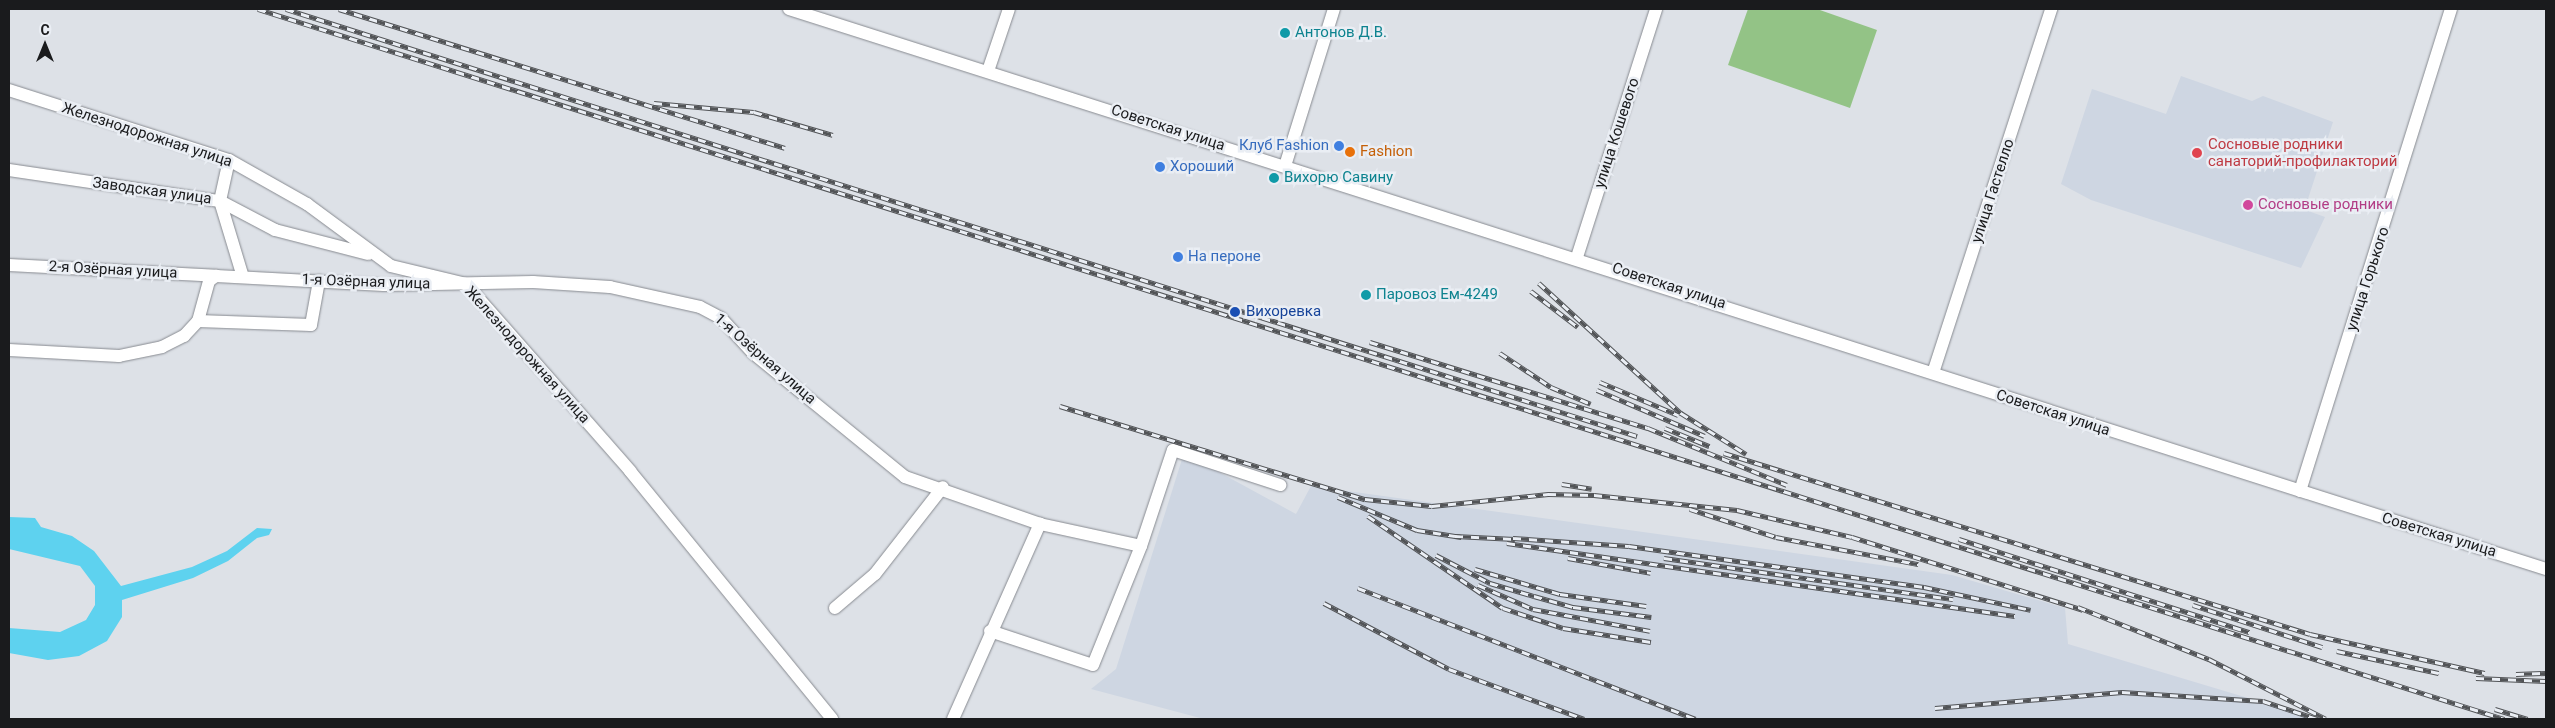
<!DOCTYPE html>
<meta charset="utf-8">
<style>
body{margin:0}
#map{position:relative;width:2555px;height:728px;overflow:hidden;background:#dde1e7;font-family:Roboto,sans-serif}
div>[style]{position:absolute}
.built>*{inset:0;background:#ced6e2}
.green>*{inset:0;background:#93c386}
.water>*{inset:0;background:#5ed2ef}
.roads{filter:drop-shadow(0 0 1px #878a90) drop-shadow(0 0 1px #878a90)}
.minor>*{height:12px;margin:-6px;padding:0 6px;transform-origin:6px;border-radius:6px;background:#fff}
.rail>*{height:4.5px;margin-top:-2.25px;transform-origin:0;background:repeating-linear-gradient(90deg,#eaeef4 0 8px,#525457 0 16px);box-sizing:border-box;border-block:1px solid #525457}
.dots>*{width:14px;height:14px;translate:-50% -50%;box-sizing:border-box;border:2px solid #eaeef4;border-radius:50%}
span{translate:-50% -50%;white-space:nowrap;text-align:center;line-height:1.15;-webkit-text-stroke:5px #eaeef4;paint-order:stroke}
.culture-label{font-size:15px;color:#0d838f}
.left{translate:0 -50%;text-align:left}
.street-label{font-size:15px;color:#1a1b1d}
.health-label{font-size:15px;color:#be3a42}
.shop-label{font-size:15px;color:#366cbe}
.right{translate:-100% -50%;text-align:right}
.food-label{font-size:15px;color:#c56008}
.hotel-label{font-size:15px;color:#b23c85}
.transit-label{font-size:15px;color:#164399}
.frame{position:absolute;inset:0;border:10px solid #1a1b1d;pointer-events:none}
.north{position:absolute;left:20px;top:20px;width:50px;height:50px;-webkit-text-stroke:4px #eaeef4;paint-order:stroke;rotate:0deg;font-size:14px;font-weight:700;line-height:20px;text-align:center;color:#1a1b1d}
.north::after{content:'';display:block;margin:auto;width:18px;height:22px;background:#1a1b1d;clip-path:polygon(50% 0,100% 100%,50% 72%,0 100%)}
</style>
<div id="map">
<div class="built">
<div style="clip-path:polygon(2181px 76px,2252px 101px,2263px 96px,2333px 122px,2307px 202px,2311px 212px,2325px 217px,2301px 268px,2091px 200px,2061px 184px,2092px 89px,2166px 114px)"></div>
<div style="clip-path:polygon(1184px 453px,1296px 514px,1311px 486px,1952px 575px,2065px 608px,2068px 644px,2318px 719px,1204px 719px,1091px 689px,1116px 669px)"></div>
</div>
<div class="green">
<div style="clip-path:polygon(1748px 9px,1817px 9px,1877px 30px,1850px 108px,1728px 65px)"></div>
</div>
<div class="water">
<div style="clip-path:polygon(9px 517px,35px 518px,41px 527px,72px 536px,94px 551px,121px 586px,192px 567px,227px 551px,257px 528px,272px 529px,269px 535px,257px 538px,228px 561px,193px 578px,122px 600px,122px 617px,107px 641px,79px 656px,48px 660px,9px 653px,9px 628px,60px 632px,86px 620px,95px 605px,95px 586px,80px 566px,9px 549px)"></div>
</div>
<div class="roads">
<div class="minor">
<div style="left:789px;top:9px;width:1844px;rotate:17.68deg"></div>
<div style="left:988px;top:71px;width:65px;rotate:-71.3deg"></div>
<div style="left:9px;top:90px;width:231px;rotate:17.7deg"></div>
<div style="left:229px;top:160px;width:90px;rotate:29.4deg"></div>
<div style="left:307px;top:204px;width:104px;rotate:36.4deg"></div>
<div style="left:391px;top:266px;width:77px;rotate:13.5deg"></div>
<div style="left:466px;top:284px;width:249px;rotate:48.7deg"></div>
<div style="left:630px;top:471px;width:320px;rotate:50.8deg"></div>
<div style="left:229px;top:160px;width:42px;rotate:102.4deg"></div>
<div style="left:220px;top:201px;width:79px;rotate:73.2deg"></div>
<div style="left:1285px;top:166px;width:164px;rotate:-72.7deg"></div>
<div style="left:9px;top:170px;width:213px;rotate:8.4deg"></div>
<div style="left:220px;top:201px;width:62px;rotate:27.8deg"></div>
<div style="left:275px;top:230px;width:96px;rotate:14.5deg"></div>
<div style="left:1577px;top:257px;width:260px;rotate:-72.3deg"></div>
<div style="left:9px;top:265px;width:207px;rotate:3deg"></div>
<div style="left:198px;top:321px;width:113px;rotate:2deg"></div>
<div style="left:311px;top:325px;width:45px;rotate:-79.7deg"></div>
<div style="left:9px;top:350px;width:110px;rotate:3.1deg"></div>
<div style="left:119px;top:356px;width:44px;rotate:-11.8deg"></div>
<div style="left:162px;top:347px;width:25px;rotate:-27deg"></div>
<div style="left:184px;top:336px;width:21px;rotate:-47deg"></div>
<div style="left:198px;top:321px;width:41px;rotate:-74.6deg"></div>
<div style="left:209px;top:281px;width:9px;rotate:-36deg"></div>
<div style="left:216px;top:276px;width:168px;rotate:3.1deg"></div>
<div style="left:384px;top:285px;width:149px;rotate:-1.2deg"></div>
<div style="left:533px;top:282px;width:77px;rotate:3.7deg"></div>
<div style="left:610px;top:287px;width:92px;rotate:12.5deg"></div>
<div style="left:700px;top:307px;width:24px;rotate:28deg"></div>
<div style="left:721px;top:318px;width:47px;rotate:47.6deg"></div>
<div style="left:753px;top:353px;width:196px;rotate:39.2deg"></div>
<div style="left:905px;top:477px;width:143px;rotate:19.2deg"></div>
<div style="left:1040px;top:524px;width:103px;rotate:12.3deg"></div>
<div style="left:1933px;top:373px;width:383px;rotate:-72deg"></div>
<div style="left:2300px;top:491px;width:505px;rotate:-72.61deg"></div>
<div style="left:835px;top:608px;width:52px;rotate:-40.4deg"></div>
<div style="left:875px;top:574px;width:110px;rotate:-52deg"></div>
<div style="left:990px;top:631px;width:108px;rotate:18.3deg"></div>
<div style="left:1093px;top:665px;width:128px;rotate:-68deg"></div>
<div style="left:1141px;top:546px;width:101px;rotate:-71.6deg"></div>
<div style="left:1173px;top:450px;width:113px;rotate:18.1deg"></div>
<div style="left:953px;top:719px;width:214px;rotate:-66deg"></div>
</div>
</div>
<div class="rail">
<div style="left:258px;top:9px;width:2356px;rotate:17.54deg"></div>
<div style="left:286px;top:9px;width:1417px;rotate:17.54deg"></div>
<div style="left:339px;top:9px;width:467px;rotate:17.3deg"></div>
<div style="left:654px;top:103px;width:100px;rotate:5.1deg"></div>
<div style="left:754px;top:112px;width:82px;rotate:16.2deg"></div>
<div style="left:1539px;top:283px;width:193px;rotate:42.5deg"></div>
<div style="left:1681px;top:413px;width:77px;rotate:32.2deg"></div>
<div style="left:1531px;top:291px;width:59px;rotate:37.5deg"></div>
<div style="left:1370px;top:342px;width:291px;rotate:17.2deg"></div>
<div style="left:1648px;top:428px;width:150px;rotate:22.3deg"></div>
<div style="left:1500px;top:353px;width:61px;rotate:33.7deg"></div>
<div style="left:1551px;top:387px;width:43px;rotate:23deg"></div>
<div style="left:1600px;top:382px;width:85px;rotate:22.9deg"></div>
<div style="left:1597px;top:390px;width:117px;rotate:23.1deg"></div>
<div style="left:1060px;top:406px;width:319px;rotate:17deg"></div>
<div style="left:1365px;top:499px;width:67px;rotate:6deg"></div>
<div style="left:1432px;top:506px;width:117px;rotate:-5.9deg"></div>
<div style="left:1548px;top:494px;width:46px;rotate:1.2deg"></div>
<div style="left:1594px;top:495px;width:144px;rotate:6deg"></div>
<div style="left:1737px;top:510px;width:118px;rotate:13.2deg"></div>
<div style="left:1852px;top:537px;width:242px;rotate:17.5deg"></div>
<div style="left:1665px;top:428px;width:48px;rotate:22.2deg"></div>
<div style="left:1724px;top:453px;width:613px;rotate:17.16deg"></div>
<div style="left:2310px;top:634px;width:179px;rotate:12.6deg"></div>
<div style="left:1562px;top:484px;width:30px;rotate:9deg"></div>
<div style="left:1338px;top:497px;width:86px;rotate:22.7deg"></div>
<div style="left:1417px;top:530px;width:45px;rotate:9deg"></div>
<div style="left:1690px;top:509px;width:90px;rotate:18deg"></div>
<div style="left:1776px;top:537px;width:145px;rotate:10.8deg"></div>
<div style="left:1368px;top:516px;width:163px;rotate:34.3deg"></div>
<div style="left:1503px;top:608px;width:63px;rotate:18.4deg"></div>
<div style="left:1563px;top:628px;width:89px;rotate:9deg"></div>
<div style="left:1455px;top:536px;width:60px;rotate:2.9deg"></div>
<div style="left:1513px;top:538px;width:116px;rotate:3.9deg"></div>
<div style="left:1629px;top:546px;width:298px;rotate:7.9deg"></div>
<div style="left:1924px;top:587px;width:109px;rotate:12.1deg"></div>
<div style="left:1959px;top:539px;width:305px;rotate:17.8deg"></div>
<div style="left:1507px;top:543px;width:513px;rotate:8.18deg"></div>
<div style="left:1436px;top:555px;width:61px;rotate:27.4deg"></div>
<div style="left:1490px;top:583px;width:46px;rotate:16.5deg"></div>
<div style="left:1534px;top:596px;width:41px;rotate:15.8deg"></div>
<div style="left:1573px;top:607px;width:79px;rotate:7.3deg"></div>
<div style="left:1568px;top:558px;width:84px;rotate:10.2deg"></div>
<div style="left:1664px;top:558px;width:292px;rotate:8.1deg"></div>
<div style="left:1475px;top:569px;width:89px;rotate:16.4deg"></div>
<div style="left:1560px;top:594px;width:87px;rotate:7.9deg"></div>
<div style="left:1478px;top:585px;width:60px;rotate:23.6deg"></div>
<div style="left:1533px;top:609px;width:119px;rotate:10.6deg"></div>
<div style="left:1358px;top:588px;width:362px;rotate:21.2deg"></div>
<div style="left:1324px;top:603px;width:141px;rotate:27.8deg"></div>
<div style="left:1449px;top:669px;width:144px;rotate:20.3deg"></div>
<div style="left:2193px;top:605px;width:136px;rotate:18deg"></div>
<div style="left:2078px;top:607px;width:141px;rotate:21.7deg"></div>
<div style="left:2209px;top:659px;width:131px;rotate:27.1deg"></div>
<div style="left:2337px;top:651px;width:104px;rotate:12.2deg"></div>
<div style="left:2516px;top:674px;width:30px;rotate:-2deg"></div>
<div style="left:2476px;top:678px;width:70px;rotate:2.5deg"></div>
<div style="left:1935px;top:708px;width:188px;rotate:-4.9deg"></div>
<div style="left:2122px;top:692px;width:141px;rotate:3.7deg"></div>
<div style="left:2263px;top:701px;width:57px;rotate:18.4deg"></div>
<div style="left:2495px;top:709px;width:34px;rotate:17deg"></div>
</div>
<div class="dots">
<div style="left:1285px;top:33px;background:#0f9aa8"></div>
<div style="left:1339px;top:146px;background:#3f7fe0"></div>
<div style="left:1350px;top:152px;background:#e8710a"></div>
<div style="left:2197px;top:153px;background:#e0444e"></div>
<div style="left:1160px;top:167px;background:#3f7fe0"></div>
<div style="left:1274px;top:178px;background:#0f9aa8"></div>
<div style="left:2248px;top:205px;background:#d1479c"></div>
<div style="left:1178px;top:257px;background:#3f7fe0"></div>
<div style="left:1366px;top:295px;background:#0f9aa8"></div>
<div style="left:1235px;top:312px;background:#1a4fb4"></div>
</div>
<div class="culture-label">
<span class="left" style="left:1295px;top:33px">Антонов Д.В.</span>
<span class="left" style="left:1284px;top:178px">Вихорю Савину</span>
<span class="left" style="left:1376px;top:295px">Паровоз Ем-4249</span>
</div>
<div class="street-label">
<span style="left:1168px;top:128px;rotate:18deg">Советская улица</span>
<span style="left:1617px;top:133px;rotate:-72deg">улица Кошевого</span>
<span style="left:147px;top:135px;rotate:18deg">Железнодорожная улица</span>
<span style="left:152px;top:191px;rotate:8deg">Заводская улица</span>
<span style="left:1993px;top:191px;rotate:-72deg">улица Гастелло</span>
<span style="left:113px;top:270px;rotate:3deg">2-я Озёрная улица</span>
<span style="left:2368px;top:279px;rotate:-72deg">улица Горького</span>
<span style="left:366px;top:282px;rotate:2deg">1-я Озёрная улица</span>
<span style="left:1669px;top:286px;rotate:18deg">Советская улица</span>
<span style="left:527px;top:355px;rotate:48deg">Железнодорожная улица</span>
<span style="left:765px;top:359px;rotate:41deg">1-я Озёрная улица</span>
<span style="left:2053px;top:413px;rotate:18deg">Советская улица</span>
<span style="left:2439px;top:535px;rotate:17deg">Советская улица</span>
</div>
<div class="health-label">
<span class="left" style="left:2208px;top:153px">Сосновые родники<br>санаторий-профилакторий</span>
</div>
<div class="shop-label">
<span class="right" style="left:1329px;top:146px">Клуб Fashion</span>
<span class="left" style="left:1170px;top:167px">Хороший</span>
<span class="left" style="left:1188px;top:257px">На пероне</span>
</div>
<div class="food-label">
<span class="left" style="left:1360px;top:152px">Fashion</span>
</div>
<div class="hotel-label">
<span class="left" style="left:2258px;top:205px">Сосновые родники</span>
</div>
<div class="transit-label">
<span class="left" style="left:1246px;top:312px">Вихоревка</span>
</div>
<div class="frame"></div>
<div class="north">С</div>
</div>
